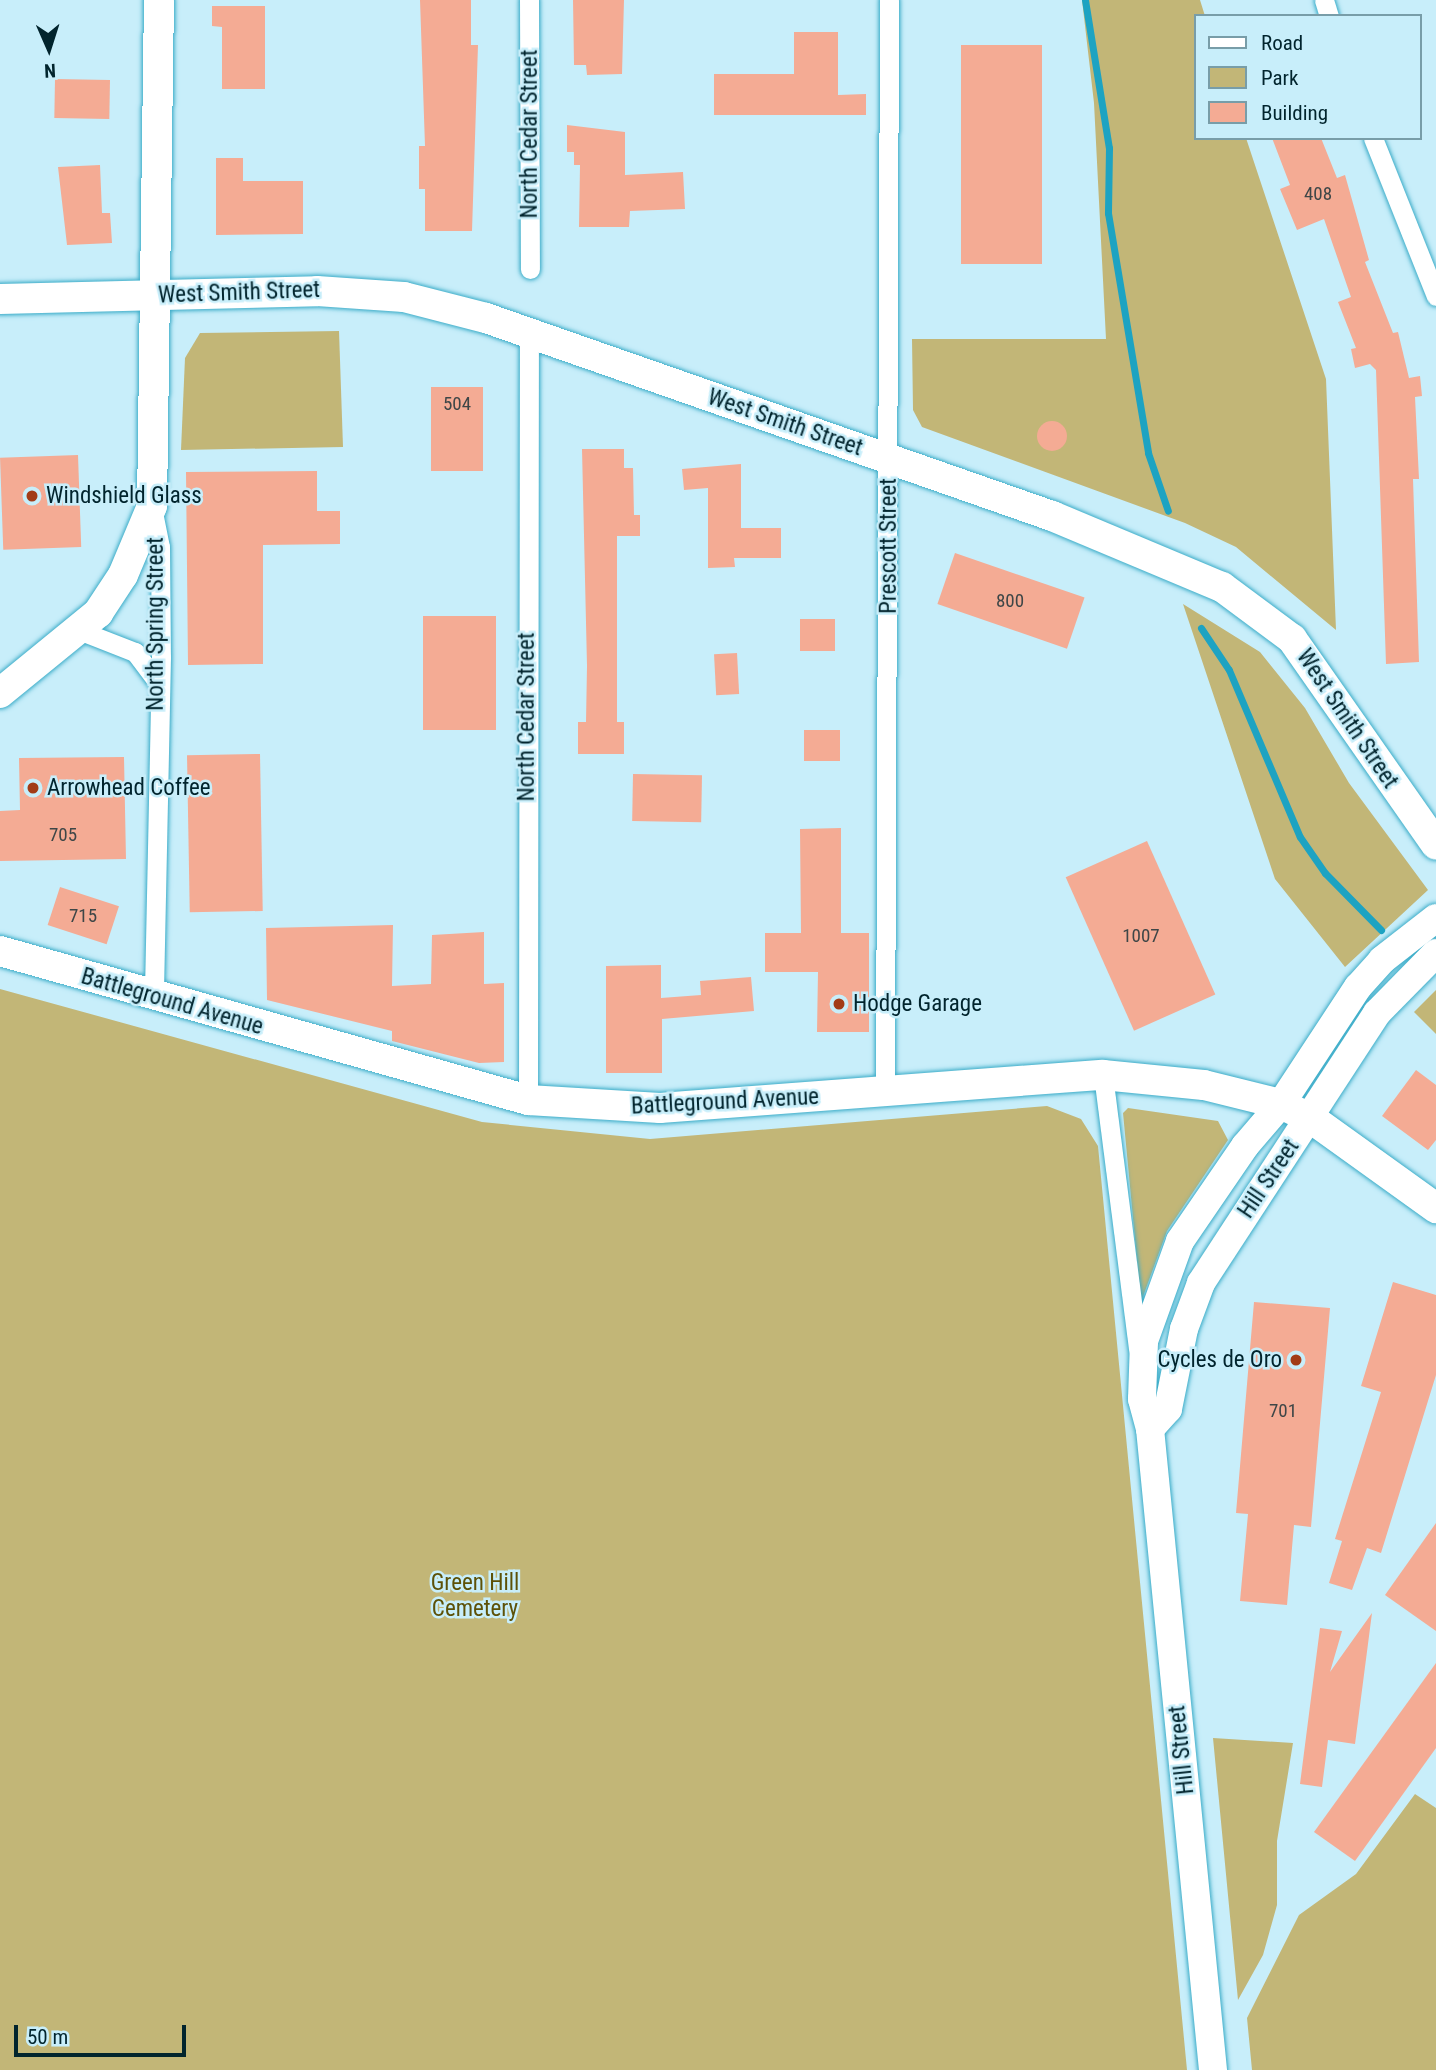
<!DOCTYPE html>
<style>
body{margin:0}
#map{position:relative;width:1436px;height:2070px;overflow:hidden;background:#c8eefa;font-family:"Roboto Condensed",sans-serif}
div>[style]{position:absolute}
.green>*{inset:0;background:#c2b677}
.stream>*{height:7px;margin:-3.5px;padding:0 3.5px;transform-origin:3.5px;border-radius:3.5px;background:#1da3c2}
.building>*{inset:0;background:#f4ab94;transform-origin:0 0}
.round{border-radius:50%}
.roads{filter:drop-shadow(0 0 2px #3bacc8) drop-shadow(0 0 2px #3bacc8)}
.street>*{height:19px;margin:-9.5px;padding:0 9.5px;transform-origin:9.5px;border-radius:9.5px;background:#fff}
.secondary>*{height:28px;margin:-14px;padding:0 14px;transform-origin:14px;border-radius:14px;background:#fff}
.primary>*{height:30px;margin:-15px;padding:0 15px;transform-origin:15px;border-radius:15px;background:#fff}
.dots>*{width:19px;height:19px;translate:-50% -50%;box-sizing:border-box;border:4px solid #c8eefa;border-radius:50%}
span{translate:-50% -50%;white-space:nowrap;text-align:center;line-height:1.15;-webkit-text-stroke:5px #c8eefa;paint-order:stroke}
.number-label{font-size:19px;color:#3e4647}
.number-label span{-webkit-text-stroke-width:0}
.street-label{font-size:23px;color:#01242d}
.poi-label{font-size:23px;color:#01242d}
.left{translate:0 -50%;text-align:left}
.right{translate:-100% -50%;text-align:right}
.park-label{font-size:23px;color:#5d5107}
.legend{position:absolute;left:1194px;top:14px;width:228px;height:126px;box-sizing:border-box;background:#c8eefa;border:2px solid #789da8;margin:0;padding:9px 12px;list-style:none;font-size:21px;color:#01242d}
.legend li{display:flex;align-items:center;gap:14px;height:35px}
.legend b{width:35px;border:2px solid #789da8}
.north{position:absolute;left:14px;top:14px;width:70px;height:70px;-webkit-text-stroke:5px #c8eefa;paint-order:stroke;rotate:177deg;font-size:19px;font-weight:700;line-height:28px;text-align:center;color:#01242d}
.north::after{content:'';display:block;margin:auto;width:24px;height:32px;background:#01242d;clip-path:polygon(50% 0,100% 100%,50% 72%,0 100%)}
.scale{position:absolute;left:14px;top:2025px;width:172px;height:32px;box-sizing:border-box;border:4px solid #01242d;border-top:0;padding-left:9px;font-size:21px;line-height:24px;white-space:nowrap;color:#01242d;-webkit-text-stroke:5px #c8eefa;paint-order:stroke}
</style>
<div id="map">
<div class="green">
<div style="clip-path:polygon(1082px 0,1200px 0,1205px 16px,1196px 16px,1196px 138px,1246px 138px,1326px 379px,1336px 630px,1236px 547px,1185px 523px,922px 427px,913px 410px,912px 339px,1106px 339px,1094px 103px)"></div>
<div style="clip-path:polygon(339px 331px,343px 447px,181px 450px,185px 358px,200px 333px)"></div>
<div style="clip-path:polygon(1183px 604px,1260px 652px,1305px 708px,1349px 783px,1428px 890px,1345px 967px,1275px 879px)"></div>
<div style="clip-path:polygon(0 989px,482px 1122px,650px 1139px,1047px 1106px,1081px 1119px,1098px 1146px,1187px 2070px,0 2070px)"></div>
<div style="clip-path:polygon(1436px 990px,1436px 1034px,1414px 1012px)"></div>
<div style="clip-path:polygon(1128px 1108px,1218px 1121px,1228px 1140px,1167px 1231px,1141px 1302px,1123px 1113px)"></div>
<div style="clip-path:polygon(1213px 1738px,1293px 1743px,1277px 1841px,1277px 1905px,1263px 1955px,1238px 2000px)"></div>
<div style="clip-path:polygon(1415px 1794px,1436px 1808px,1436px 2070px,1252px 2070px,1247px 2018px,1299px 1915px,1356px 1874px)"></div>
</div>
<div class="stream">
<div style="left:1085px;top:0;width:150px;rotate:80.8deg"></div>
<div style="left:1109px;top:148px;width:65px;rotate:90.9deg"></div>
<div style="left:1108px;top:213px;width:243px;rotate:80.5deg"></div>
<div style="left:1148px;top:453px;width:61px;rotate:71deg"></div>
<div style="left:1201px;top:628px;width:50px;rotate:56.3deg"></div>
<div style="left:1229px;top:670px;width:181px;rotate:67deg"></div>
<div style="left:1300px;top:837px;width:44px;rotate:55.2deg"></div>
<div style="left:1325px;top:873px;width:80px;rotate:45.5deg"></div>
</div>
<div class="building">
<div style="clip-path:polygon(420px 0,471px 0,471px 45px,478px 45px,472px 231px,425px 231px,425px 189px,419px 189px,419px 146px,425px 146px)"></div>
<div style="clip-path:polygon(573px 0,624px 0,622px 74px,587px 75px,586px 65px,574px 65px)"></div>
<div style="clip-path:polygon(212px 6px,265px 6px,265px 89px,222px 89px,222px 27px,212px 26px)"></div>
<div style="clip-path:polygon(794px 32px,838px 32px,838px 95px,866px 94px,866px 115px,714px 115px,714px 74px,794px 74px)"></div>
<div style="left:961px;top:45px;width:81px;height:219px"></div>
<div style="left:55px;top:79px;width:55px;height:39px;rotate:1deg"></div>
<div style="clip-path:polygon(567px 125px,625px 132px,625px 175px,683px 172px,685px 209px,630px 211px,629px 227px,579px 227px,580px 165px,574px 165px,574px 152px,567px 152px)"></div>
<div style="clip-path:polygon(1272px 138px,1321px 138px,1337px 178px,1345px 175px,1369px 260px,1365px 262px,1393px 333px,1398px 332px,1409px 378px,1420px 376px,1422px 396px,1415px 397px,1419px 479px,1413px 479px,1419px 662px,1386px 664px,1376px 370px,1370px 364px,1355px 368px,1351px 349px,1356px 348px,1338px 302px,1351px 297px,1324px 219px,1297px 230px,1280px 189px,1290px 185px)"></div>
<div style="clip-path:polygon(216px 158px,243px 158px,243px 181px,303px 181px,303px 234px,216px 235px)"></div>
<div style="clip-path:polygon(100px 165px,102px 213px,110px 213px,112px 243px,67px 245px,58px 167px)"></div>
<div style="left:431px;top:387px;width:52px;height:84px"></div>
<div class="round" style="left:1037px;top:421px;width:30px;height:30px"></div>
<div style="clip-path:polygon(582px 449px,624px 449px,624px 468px,633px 468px,634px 515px,640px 515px,640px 536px,617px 536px,617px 722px,624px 722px,624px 754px,578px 754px,578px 722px,586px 722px,587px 666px)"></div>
<div style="left:78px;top:455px;width:92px;height:78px;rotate:88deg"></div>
<div style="clip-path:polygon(741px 464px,741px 528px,781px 528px,781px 558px,734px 558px,735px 567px,708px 568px,708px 488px,684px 490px,682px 469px)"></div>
<div style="clip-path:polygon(317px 471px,317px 511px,340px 511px,340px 544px,263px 545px,263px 664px,188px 665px,186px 472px)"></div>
<div style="left:955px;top:553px;width:137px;height:54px;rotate:19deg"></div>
<div style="left:423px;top:616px;width:73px;height:114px"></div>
<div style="left:800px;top:619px;width:35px;height:32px"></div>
<div style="left:737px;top:653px;width:41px;height:23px;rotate:87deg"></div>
<div style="left:804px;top:730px;width:36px;height:31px"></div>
<div style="left:260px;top:754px;width:157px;height:73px;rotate:89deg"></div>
<div style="clip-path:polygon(124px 757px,126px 859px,0 861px,0 811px,20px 810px,19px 758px)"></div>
<div style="left:633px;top:774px;width:69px;height:47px;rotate:1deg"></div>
<div style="clip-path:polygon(841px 828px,841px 933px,869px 933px,869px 1032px,817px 1032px,818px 972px,765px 972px,765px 933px,801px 933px,800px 829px)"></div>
<div style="left:1147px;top:841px;width:168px;height:89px;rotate:66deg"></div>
<div style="left:60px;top:887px;width:62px;height:40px;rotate:18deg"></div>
<div style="clip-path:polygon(393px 925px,392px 986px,431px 984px,432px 935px,484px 932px,484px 984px,504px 983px,504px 1062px,479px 1063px,392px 1041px,392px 1031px,267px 1000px,266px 928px)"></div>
<div style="clip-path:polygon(661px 965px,661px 998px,701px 995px,700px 981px,751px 977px,754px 1011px,662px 1019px,662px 1073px,606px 1073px,606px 966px)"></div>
<div style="clip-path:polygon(1416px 1070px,1436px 1085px,1436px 1140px,1428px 1150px,1382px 1116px)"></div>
<div style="clip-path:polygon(1393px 1282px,1436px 1295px,1436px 1375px,1381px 1553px,1367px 1548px,1352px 1590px,1329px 1583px,1342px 1541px,1335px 1539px,1381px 1392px,1361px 1386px)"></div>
<div style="clip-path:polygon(1254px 1302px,1330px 1308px,1311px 1527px,1294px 1525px,1287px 1605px,1240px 1601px,1248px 1514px,1236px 1513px)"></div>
<div style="clip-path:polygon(1436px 1523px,1436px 1631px,1385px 1595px)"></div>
<div style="clip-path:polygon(1372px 1613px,1355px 1744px,1328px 1740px,1322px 1787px,1300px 1784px,1320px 1628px,1342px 1631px,1330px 1672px)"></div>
<div style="clip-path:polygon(1436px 1663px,1436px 1748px,1355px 1861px,1314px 1832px)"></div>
</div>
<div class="roads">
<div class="street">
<div style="left:529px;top:0;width:269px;rotate:89.8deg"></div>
<div style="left:1324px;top:0;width:17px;rotate:73deg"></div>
<div style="left:1373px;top:138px;width:170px;rotate:68.3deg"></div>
<div style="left:152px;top:507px;width:41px;rotate:78.7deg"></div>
<div style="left:160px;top:547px;width:110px;rotate:89.5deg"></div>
<div style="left:161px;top:657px;width:340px;rotate:91.2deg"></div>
<div style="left:81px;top:631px;width:58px;rotate:21.3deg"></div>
<div style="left:135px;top:652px;width:36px;rotate:53deg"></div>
<div style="left:1103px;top:1075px;width:276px;rotate:82.7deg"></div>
<div style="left:885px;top:1092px;width:1092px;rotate:-89.79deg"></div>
<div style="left:528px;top:1100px;width:767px;rotate:-89.93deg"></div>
</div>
<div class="secondary">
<div style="left:1150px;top:1429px;width:27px;rotate:-48deg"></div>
<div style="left:1168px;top:1409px;width:82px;rotate:-78.7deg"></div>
<div style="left:1184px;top:1329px;width:49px;rotate:-69.7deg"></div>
<div style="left:1201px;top:1283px;width:322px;rotate:-56.9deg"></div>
<div style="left:1377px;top:1013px;width:84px;rotate:-45.5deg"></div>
<div style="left:1213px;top:2070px;width:644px;rotate:-95.61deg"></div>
<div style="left:1150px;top:1429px;width:31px;rotate:-105deg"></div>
<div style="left:1142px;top:1399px;width:58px;rotate:-88deg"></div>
<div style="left:1144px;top:1341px;width:106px;rotate:-70.2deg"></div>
<div style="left:1180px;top:1241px;width:115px;rotate:-55.6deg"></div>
<div style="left:1245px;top:1146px;width:55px;rotate:-49.4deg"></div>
<div style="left:1281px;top:1104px;width:140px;rotate:-56.7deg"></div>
<div style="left:1358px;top:987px;width:36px;rotate:-48deg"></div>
<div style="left:1382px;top:960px;width:68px;rotate:-37.9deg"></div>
</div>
<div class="primary">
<div style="left:0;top:299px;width:317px;rotate:-1.4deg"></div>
<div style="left:317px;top:291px;width:87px;rotate:3.9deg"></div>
<div style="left:404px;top:297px;width:85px;rotate:14.4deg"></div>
<div style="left:486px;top:318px;width:600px;rotate:19.28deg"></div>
<div style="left:1052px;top:516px;width:184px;rotate:22.7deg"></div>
<div style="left:1222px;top:587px;width:87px;rotate:36.6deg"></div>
<div style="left:1292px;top:639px;width:251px;rotate:55deg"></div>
<div style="left:0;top:693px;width:127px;rotate:-39.2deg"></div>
<div style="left:98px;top:613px;width:45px;rotate:-56.7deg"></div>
<div style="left:123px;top:575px;width:75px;rotate:-67.2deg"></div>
<div style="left:152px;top:506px;width:506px;rotate:-89.21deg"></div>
<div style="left:0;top:951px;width:549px;rotate:15.76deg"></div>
<div style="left:528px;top:1100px;width:132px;rotate:3.5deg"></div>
<div style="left:660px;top:1108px;width:444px;rotate:-4.3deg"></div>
<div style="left:1103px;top:1075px;width:101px;rotate:5.7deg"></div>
<div style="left:1204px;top:1085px;width:79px;rotate:13.9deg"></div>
<div style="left:1281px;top:1104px;width:34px;rotate:26deg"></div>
<div style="left:1312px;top:1119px;width:153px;rotate:35.7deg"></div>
</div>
</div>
<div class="dots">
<div style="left:32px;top:496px;background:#a23c17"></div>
<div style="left:33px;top:788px;background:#a23c17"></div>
<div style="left:839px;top:1004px;background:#a23c17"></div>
<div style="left:1296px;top:1360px;background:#a23c17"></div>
</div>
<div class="number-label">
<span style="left:1318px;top:194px">408</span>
<span style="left:457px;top:404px">504</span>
<span style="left:1010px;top:601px">800</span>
<span style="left:63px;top:835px">705</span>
<span style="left:83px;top:916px">715</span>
<span style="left:1141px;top:936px">1007</span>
<span style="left:1283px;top:1411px">701</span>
</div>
<div class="street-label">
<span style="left:530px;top:134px;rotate:-90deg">North Cedar Street</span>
<span style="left:239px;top:293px;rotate:-2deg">West Smith Street</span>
<span style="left:785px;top:423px;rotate:19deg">West Smith Street</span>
<span style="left:889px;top:546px;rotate:-90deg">Prescott Street</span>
<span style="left:156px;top:624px;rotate:-90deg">North Spring Street</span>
<span style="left:527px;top:717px;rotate:-90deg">North Cedar Street</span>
<span style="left:1347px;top:719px;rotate:56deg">West Smith Street</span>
<span style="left:172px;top:1002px;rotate:16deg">Battleground Avenue</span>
<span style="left:725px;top:1102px;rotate:-3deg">Battleground Avenue</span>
<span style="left:1269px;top:1179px;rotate:-56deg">Hill Street</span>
<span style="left:1182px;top:1750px;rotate:-96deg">Hill Street</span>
</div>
<div class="poi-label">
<span class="left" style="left:46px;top:496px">Windshield Glass</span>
<span class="left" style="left:47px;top:788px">Arrowhead Coffee</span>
<span class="left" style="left:853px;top:1004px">Hodge Garage</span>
<span class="right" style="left:1282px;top:1360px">Cycles de Oro</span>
</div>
<div class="park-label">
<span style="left:475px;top:1596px">Green Hill<br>Cemetery</span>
</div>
<ul class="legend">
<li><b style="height:9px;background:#fff"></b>Road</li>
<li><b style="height:19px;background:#c2b677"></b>Park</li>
<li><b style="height:19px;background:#f4ab94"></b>Building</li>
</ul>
<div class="north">N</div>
<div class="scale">50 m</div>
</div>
